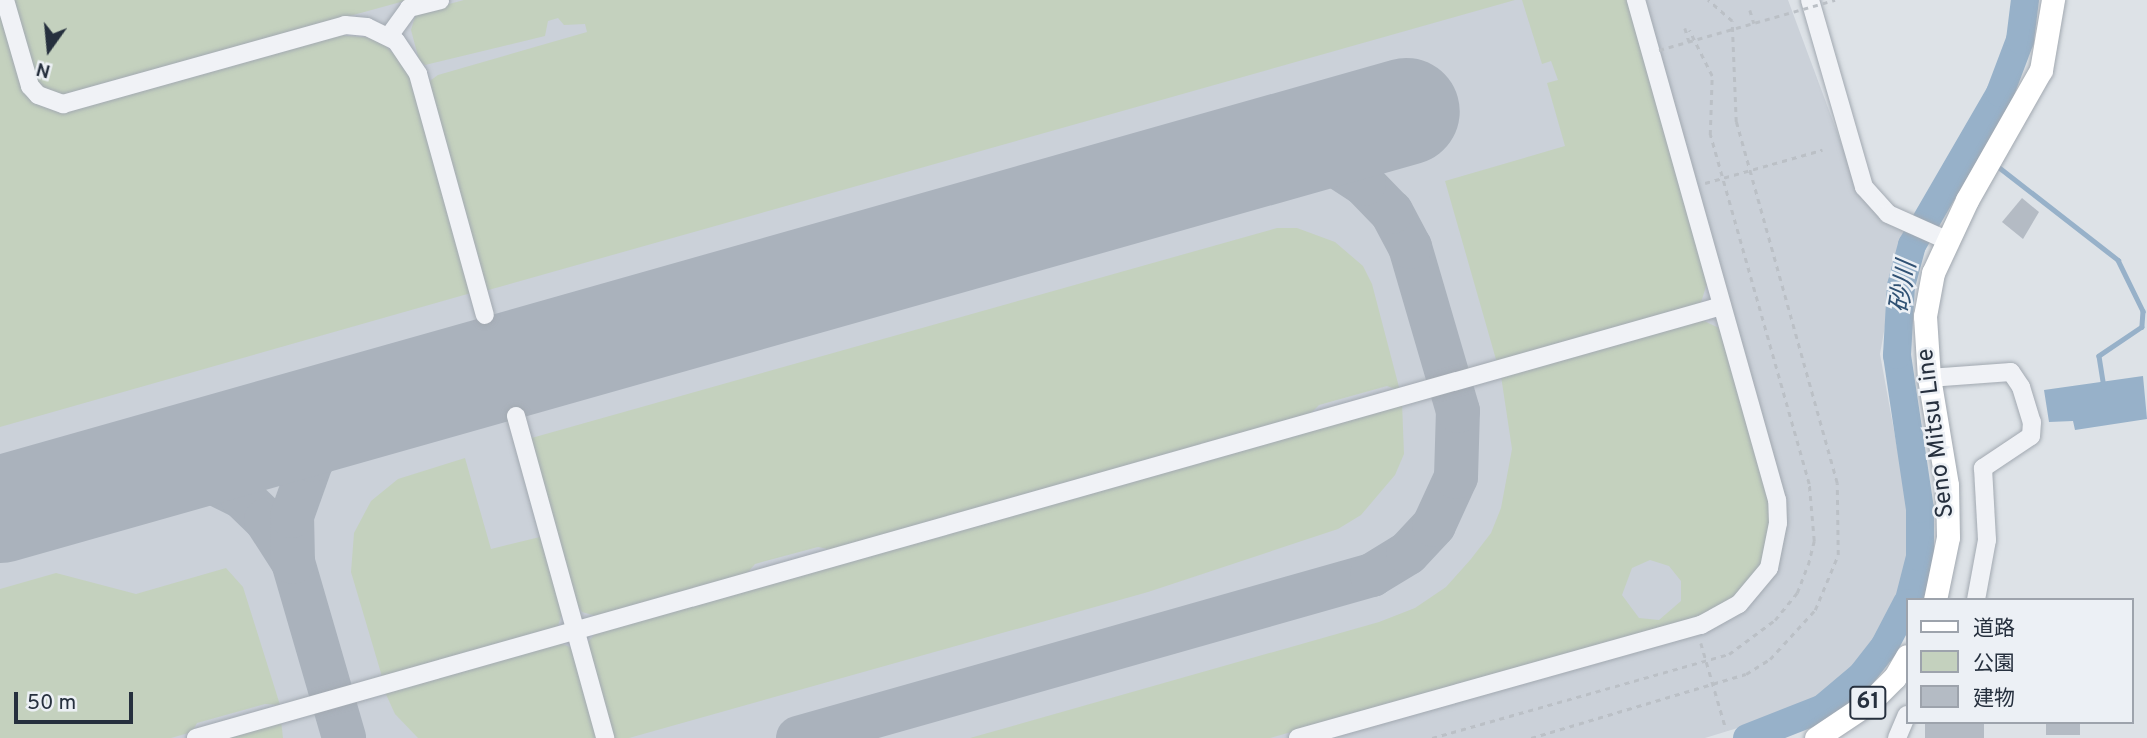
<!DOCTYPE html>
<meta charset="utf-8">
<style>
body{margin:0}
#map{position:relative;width:2147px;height:738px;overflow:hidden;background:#dde2e7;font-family:Overpass,"Noto Sans JP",sans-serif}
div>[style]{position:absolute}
.built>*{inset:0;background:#cbd1d9}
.green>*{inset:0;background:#c4d1be}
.water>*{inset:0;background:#97b1c9}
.stream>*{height:4.5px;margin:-2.25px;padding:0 2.25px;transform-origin:2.25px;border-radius:2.25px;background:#97b1c9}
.river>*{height:28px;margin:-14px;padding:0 14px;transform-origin:14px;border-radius:14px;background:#97b1c9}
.taxiway>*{height:44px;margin:-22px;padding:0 22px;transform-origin:22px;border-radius:22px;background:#aab2bc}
.runway>*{height:107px;margin:-53.5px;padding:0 53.5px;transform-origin:53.5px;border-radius:53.5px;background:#aab2bc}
.building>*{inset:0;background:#b4bbc4;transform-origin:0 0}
.path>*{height:2.5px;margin-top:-1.25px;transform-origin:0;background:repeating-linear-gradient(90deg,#bbc0c6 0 5px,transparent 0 10px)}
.roads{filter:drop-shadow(0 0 2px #a2a9b1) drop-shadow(0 0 2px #a2a9b1)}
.minor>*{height:18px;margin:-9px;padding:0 9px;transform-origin:9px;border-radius:9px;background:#f0f2f6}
.major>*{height:23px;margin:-11.5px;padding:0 11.5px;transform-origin:11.5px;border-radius:11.5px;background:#fff}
.path-bridge>*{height:2.5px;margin-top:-1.25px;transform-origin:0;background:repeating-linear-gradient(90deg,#bbc0c6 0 5px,transparent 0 10px)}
span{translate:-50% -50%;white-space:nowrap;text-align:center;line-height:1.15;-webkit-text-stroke:5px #ecf0f5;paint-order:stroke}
.shield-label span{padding:2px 5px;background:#ecf0f5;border:2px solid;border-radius:5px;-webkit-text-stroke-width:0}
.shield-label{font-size:23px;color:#26303e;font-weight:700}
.street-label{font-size:24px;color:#26303e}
.water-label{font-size:26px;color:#305173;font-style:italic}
.legend{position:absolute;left:1906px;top:598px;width:228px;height:126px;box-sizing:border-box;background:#ecf0f5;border:2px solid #9da3ac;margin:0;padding:9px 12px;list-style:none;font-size:21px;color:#26303e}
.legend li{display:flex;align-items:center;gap:14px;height:35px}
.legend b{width:35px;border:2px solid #9da3ac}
.north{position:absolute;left:14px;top:14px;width:70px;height:70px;-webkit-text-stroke:5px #ecf0f5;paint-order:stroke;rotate:195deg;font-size:19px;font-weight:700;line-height:28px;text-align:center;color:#26303e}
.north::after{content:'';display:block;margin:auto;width:24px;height:32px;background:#26303e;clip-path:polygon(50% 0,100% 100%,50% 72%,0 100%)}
.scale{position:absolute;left:14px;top:692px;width:119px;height:32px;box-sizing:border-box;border:4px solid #26303e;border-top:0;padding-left:9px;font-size:21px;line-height:24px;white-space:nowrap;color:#26303e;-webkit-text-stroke:5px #ecf0f5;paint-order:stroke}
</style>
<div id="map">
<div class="built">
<div style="clip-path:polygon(0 0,1788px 0,1860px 194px,1881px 218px,1909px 234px,1892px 287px,1880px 354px,1911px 524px,1911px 557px,1900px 605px,1847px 679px,1813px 705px,1705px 738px,0 738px)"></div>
</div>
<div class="green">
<div style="clip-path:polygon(11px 0,408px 0,61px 95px,41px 88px,33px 78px)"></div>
<div style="clip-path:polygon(464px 0,1515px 0,485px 291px,427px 83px,438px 75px,587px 32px,585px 24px,564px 25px,558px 18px,548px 21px,545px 36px,425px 65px,419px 60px,411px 30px,416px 13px)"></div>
<div style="clip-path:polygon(1522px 0,1627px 0,1707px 283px,1700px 306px,1497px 363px,1445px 181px,1565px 146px,1547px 83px,1558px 80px,1551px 61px,1542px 64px)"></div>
<div style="clip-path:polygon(0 12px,30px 99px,56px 111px,335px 35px,377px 38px,406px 65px,471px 293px,0 427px)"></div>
<div style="clip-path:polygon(1277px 228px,1297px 228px,1335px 242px,1363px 266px,1372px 284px,1400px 391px,1387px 386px,1319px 405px,1307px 417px,832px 550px,818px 547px,755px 564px,743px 578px,599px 617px,582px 612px,574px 602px,528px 439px)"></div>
<div style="clip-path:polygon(evenodd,1700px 319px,1719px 328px,1771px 501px,1768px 550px,1755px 575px,1738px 595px,1699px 617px,1270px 738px,970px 738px,1379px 622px,1415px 608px,1446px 587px,1471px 559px,1491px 533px,1501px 508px,1512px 449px,1501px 376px,1700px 319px,1650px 560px,1669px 566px,1681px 581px,1681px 601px,1659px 620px,1639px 618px,1622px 595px,1632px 568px,1650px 560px)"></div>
<div style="clip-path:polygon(1402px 403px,1404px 454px,1395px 475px,1361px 515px,1338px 529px,1148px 592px,629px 738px,610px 738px,587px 644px,596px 632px)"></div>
<div style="clip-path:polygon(465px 458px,491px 549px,540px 537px,563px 610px,557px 629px,383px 680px,351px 572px,354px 533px,371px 501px,398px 479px)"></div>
<div style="clip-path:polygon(226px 568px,243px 587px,280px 705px,265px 704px,197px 723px,192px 732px,171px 738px,0 738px,0 589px,56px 573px,136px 594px)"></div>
<div style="clip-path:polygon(557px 642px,570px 647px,577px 656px,600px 738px,418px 738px,395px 714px,384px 690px)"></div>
<div style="clip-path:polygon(281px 721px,283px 738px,221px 738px)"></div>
</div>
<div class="water">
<div style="clip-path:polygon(2143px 376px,2147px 419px,2075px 430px,2073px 421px,2049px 422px,2044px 390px)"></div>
</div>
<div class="stream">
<div style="left:1970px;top:146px;width:6px;rotate:39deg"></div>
<div style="left:2000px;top:168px;width:150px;rotate:37.9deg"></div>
<div style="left:2118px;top:260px;width:57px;rotate:63.9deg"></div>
<div style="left:2143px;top:311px;width:16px;rotate:94deg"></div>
<div style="left:2142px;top:327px;width:52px;rotate:146deg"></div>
<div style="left:2099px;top:356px;width:31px;rotate:81deg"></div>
</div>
<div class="river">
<div style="left:1909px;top:600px;width:44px;rotate:-75.7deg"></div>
<div style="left:1920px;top:557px;width:48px;rotate:-90deg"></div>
<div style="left:1920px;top:509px;width:156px;rotate:-98.5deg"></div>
<div style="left:1897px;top:355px;width:69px;rotate:-86.7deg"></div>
<div style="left:1901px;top:286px;width:42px;rotate:-75deg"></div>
<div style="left:1912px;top:245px;width:176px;rotate:-59.9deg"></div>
<div style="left:2000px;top:93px;width:57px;rotate:-69.3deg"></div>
<div style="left:2020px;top:40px;width:40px;rotate:-82.9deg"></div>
<div style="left:1747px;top:738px;width:82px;rotate:-21.5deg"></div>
<div style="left:1823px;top:708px;width:50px;rotate:-40.1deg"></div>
<div style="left:1861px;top:676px;width:39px;rotate:-52deg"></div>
<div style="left:1885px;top:645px;width:47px;rotate:-62.4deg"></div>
</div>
<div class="taxiway">
<div style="left:130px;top:472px;width:32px;rotate:-2deg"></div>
<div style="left:162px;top:471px;width:45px;rotate:10.3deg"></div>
<div style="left:206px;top:479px;width:40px;rotate:26.6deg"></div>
<div style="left:242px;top:497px;width:33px;rotate:44deg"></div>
<div style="left:266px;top:520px;width:50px;rotate:57.3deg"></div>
<div style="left:293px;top:562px;width:183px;rotate:73.8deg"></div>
<div style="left:293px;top:562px;width:46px;rotate:-91.2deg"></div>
<div style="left:292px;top:516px;width:59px;rotate:-70.3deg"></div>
<div style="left:312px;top:460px;width:52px;rotate:-47.4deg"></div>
<div style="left:347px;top:422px;width:52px;rotate:-28.5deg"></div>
<div style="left:798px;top:738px;width:597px;rotate:-15.85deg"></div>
<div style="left:1372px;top:575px;width:42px;rotate:-31.4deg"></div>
<div style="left:1408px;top:553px;width:38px;rotate:-47deg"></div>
<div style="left:1434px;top:525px;width:53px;rotate:-65.4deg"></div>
<div style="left:1456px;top:477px;width:66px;rotate:-88.3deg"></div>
<div style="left:1458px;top:411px;width:171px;rotate:-106.3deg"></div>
<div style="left:1410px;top:247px;width:40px;rotate:-118deg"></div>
<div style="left:1391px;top:212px;width:39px;rotate:-134deg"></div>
<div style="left:1364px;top:184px;width:37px;rotate:-147deg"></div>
<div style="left:1333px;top:164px;width:58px;rotate:-164.1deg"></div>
</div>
<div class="runway">
<div style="left:0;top:509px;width:1461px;rotate:-15.81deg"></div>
</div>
<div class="building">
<div style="clip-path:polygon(2022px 198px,2039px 212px,2023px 239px,2002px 222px)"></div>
<div style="left:1984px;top:722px;width:16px;height:59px;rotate:90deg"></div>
<div style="left:2046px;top:722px;width:34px;height:13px"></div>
</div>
<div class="path">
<div style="left:1750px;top:10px;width:14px;rotate:73deg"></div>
<div style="left:1685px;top:28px;width:14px;rotate:73deg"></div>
<div style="left:1705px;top:183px;width:122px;rotate:-15.8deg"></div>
<div style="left:1701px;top:643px;width:90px;rotate:73.8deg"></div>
<div style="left:1432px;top:738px;width:309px;rotate:-15.8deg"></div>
<div style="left:1729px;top:654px;width:57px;rotate:-36.5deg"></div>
<div style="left:1775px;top:620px;width:35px;rotate:-51deg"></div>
<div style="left:1797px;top:593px;width:30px;rotate:-69deg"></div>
<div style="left:1808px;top:565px;width:25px;rotate:-76deg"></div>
<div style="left:1814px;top:541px;width:57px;rotate:-95deg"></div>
<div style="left:1809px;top:484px;width:363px;rotate:-105.8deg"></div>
<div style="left:1710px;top:135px;width:59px;rotate:-88.1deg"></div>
<div style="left:1712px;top:76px;width:51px;rotate:-116.6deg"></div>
<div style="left:1531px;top:738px;width:224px;rotate:-16.6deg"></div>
<div style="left:1746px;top:674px;width:28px;rotate:-32deg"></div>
<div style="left:1770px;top:659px;width:67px;rotate:-47.4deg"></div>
<div style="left:1815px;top:610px;width:60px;rotate:-67.3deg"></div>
<div style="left:1838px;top:555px;width:72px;rotate:-90.8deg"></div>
<div style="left:1837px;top:483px;width:375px;rotate:-105.6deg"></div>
<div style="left:1736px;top:122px;width:101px;rotate:-92.3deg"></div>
<div style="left:1732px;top:21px;width:32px;rotate:-139deg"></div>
</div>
<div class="roads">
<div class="minor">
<div style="left:5px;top:0;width:90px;rotate:73.8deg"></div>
<div style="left:30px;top:86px;width:12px;rotate:48deg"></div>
<div style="left:38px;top:95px;width:27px;rotate:20deg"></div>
<div style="left:63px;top:104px;width:293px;rotate:-15.6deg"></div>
<div style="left:345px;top:25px;width:22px;rotate:5deg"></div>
<div style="left:367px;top:27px;width:32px;rotate:26deg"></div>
<div style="left:396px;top:41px;width:40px;rotate:56deg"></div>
<div style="left:418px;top:74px;width:250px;rotate:74.5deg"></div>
<div style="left:1810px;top:0;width:195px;rotate:73.9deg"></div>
<div style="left:1864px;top:187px;width:36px;rotate:48deg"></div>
<div style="left:1888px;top:214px;width:64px;rotate:24.1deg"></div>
<div style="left:389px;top:36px;width:34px;rotate:-54deg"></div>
<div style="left:409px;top:8px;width:32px;rotate:-14deg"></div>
<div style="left:1929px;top:378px;width:82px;rotate:-4.2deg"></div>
<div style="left:2011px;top:372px;width:18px;rotate:56deg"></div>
<div style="left:2021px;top:387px;width:37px;rotate:73deg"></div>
<div style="left:2032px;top:422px;width:14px;rotate:94deg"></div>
<div style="left:2031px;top:436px;width:58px;rotate:146.3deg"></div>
<div style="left:1983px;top:468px;width:72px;rotate:86.8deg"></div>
<div style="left:1987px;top:540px;width:61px;rotate:100.4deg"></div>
<div style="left:516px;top:416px;width:334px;rotate:74.5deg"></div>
<div style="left:196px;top:738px;width:1586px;rotate:-15.81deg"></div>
<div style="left:1298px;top:738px;width:419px;rotate:-15.7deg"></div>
<div style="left:1701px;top:625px;width:43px;rotate:-28.9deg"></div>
<div style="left:1739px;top:604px;width:47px;rotate:-50.2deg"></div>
<div style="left:1769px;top:568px;width:46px;rotate:-78.7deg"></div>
<div style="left:1778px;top:523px;width:23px;rotate:-92deg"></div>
<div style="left:1777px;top:500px;width:520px;rotate:-105.75deg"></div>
<div style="left:1897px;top:738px;width:25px;rotate:-67deg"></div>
</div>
<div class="major">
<div style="left:1935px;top:600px;width:64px;rotate:-78.3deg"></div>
<div style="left:1948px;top:537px;width:52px;rotate:-91.1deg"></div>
<div style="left:1947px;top:485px;width:109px;rotate:-99.5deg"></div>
<div style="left:1929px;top:378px;width:62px;rotate:-93.7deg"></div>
<div style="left:1925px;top:316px;width:44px;rotate:-79.5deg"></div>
<div style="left:1933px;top:273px;width:81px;rotate:-65deg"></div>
<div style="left:1967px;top:200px;width:150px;rotate:-60.4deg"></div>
<div style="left:2041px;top:70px;width:71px;rotate:-80.3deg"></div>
<div style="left:1816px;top:738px;width:65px;rotate:-33.7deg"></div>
<div style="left:1870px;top:702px;width:35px;rotate:-45deg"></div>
<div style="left:1895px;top:677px;width:24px;rotate:-60deg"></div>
</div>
</div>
<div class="path-bridge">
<div style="left:1659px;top:50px;width:183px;rotate:-15.9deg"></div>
</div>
<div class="shield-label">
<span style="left:1868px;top:703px">61</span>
</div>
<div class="street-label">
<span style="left:1937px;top:433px;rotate:-97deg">Seno Mitsu Line</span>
</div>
<div class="water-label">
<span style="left:1905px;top:287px;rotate:-81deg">砂川</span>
</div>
<ul class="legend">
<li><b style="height:9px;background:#fff"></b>道路</li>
<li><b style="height:19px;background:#c4d1be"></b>公園</li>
<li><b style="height:19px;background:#b4bbc4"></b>建物</li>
</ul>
<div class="north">N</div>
<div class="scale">50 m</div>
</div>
